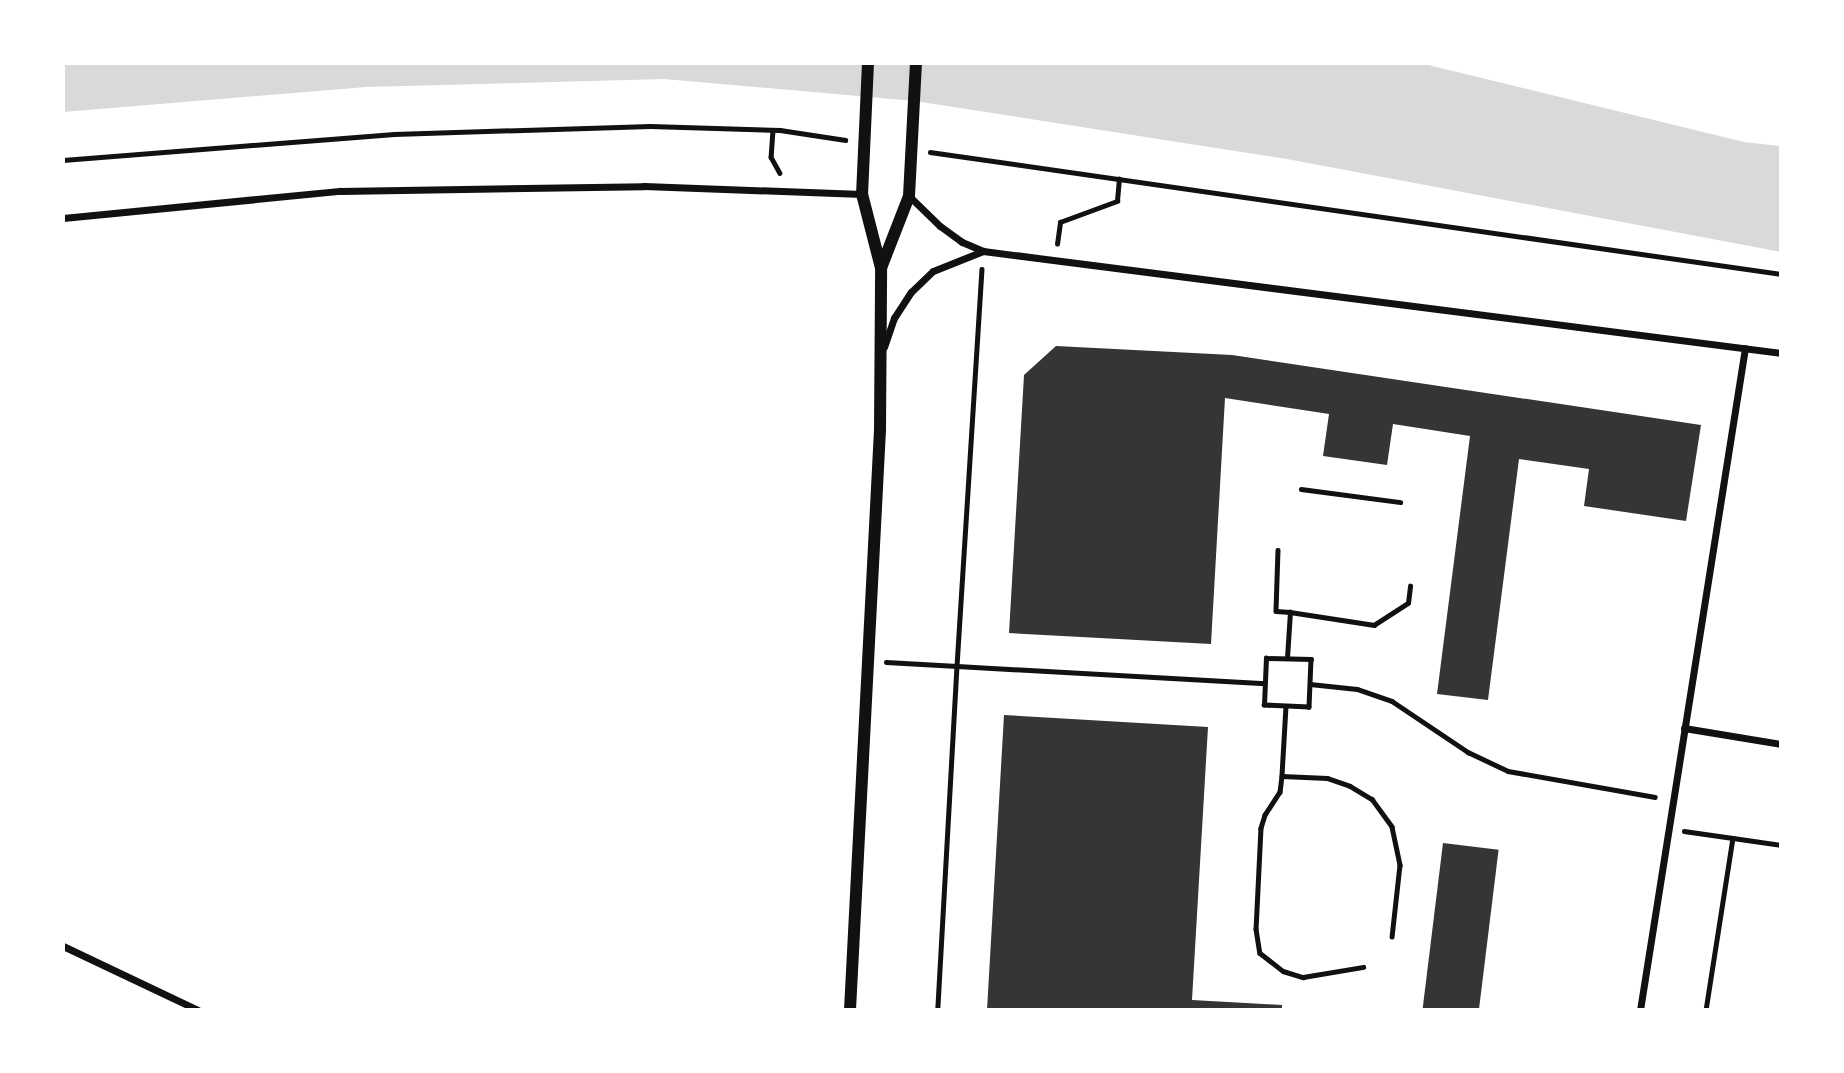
<!DOCTYPE html>
<style>
body{margin:0}
#map{position:relative;width:1844px;height:1073px;overflow:hidden;background:#fff;font-family:"IBM Plex Sans",sans-serif}
div>[style]{position:absolute}
.water>*{inset:0;background:#d9d9d9}
.building>*{inset:0;background:#353535;transform-origin:0 0}
.path>*{height:4.5px;margin:-2.25px;padding:0 2.25px;transform-origin:2.25px;border-radius:2.25px;background:#111}
.minor>*{height:7px;margin:-3.5px;padding:0 3.5px;transform-origin:3.5px;border-radius:3.5px;background:#111}
.tertiary>*{height:12px;margin:-6px;padding:0 6px;transform-origin:6px;border-radius:6px;background:#111}
span{translate:-50% -50%;white-space:nowrap;text-align:center;line-height:1.15;-webkit-text-stroke:5px #fff;paint-order:stroke}
.frame{position:absolute;inset:0;border:65px solid #fff;pointer-events:none}
</style>
<div id="map">
<div class="water">
<div style="clip-path:polygon(63px 63px,1420px 63px,1744px 142px,1781px 146px,1781px 252px,1287px 159px,915px 101px,664px 79px,366px 87px,63px 112px)"></div>
</div>
<div class="building">
<div style="clip-path:polygon(1056px 346px,1232px 355px,1701px 425px,1686px 521px,1584px 506px,1589px 469px,1519px 459px,1488px 700px,1437px 694px,1470px 436px,1393px 424px,1387px 465px,1323px 456px,1329px 414px,1225px 398px,1211px 644px,1009px 633px,1024px 375px)"></div>
<div style="clip-path:polygon(1004px 715px,1208px 727px,1192px 1000px,1282px 1005px,1282px 1010px,987px 1010px)"></div>
<div style="left:1443px;top:843px;width:56px;height:168px;rotate:7deg"></div>
</div>
<div class="path">
<div style="left:773px;top:130px;width:27px;rotate:94deg"></div>
<div style="left:771px;top:157px;width:18px;rotate:61deg"></div>
<div style="left:930px;top:152px;width:860px;rotate:8.16deg"></div>
<div style="left:63px;top:160px;width:332px;rotate:-4.5deg"></div>
<div style="left:394px;top:134px;width:256px;rotate:-1.8deg"></div>
<div style="left:650px;top:126px;width:130px;rotate:1.8deg"></div>
<div style="left:780px;top:130px;width:66px;rotate:8.7deg"></div>
<div style="left:1057px;top:244px;width:22px;rotate:-82deg"></div>
<div style="left:1060px;top:222px;width:61px;rotate:-20.2deg"></div>
<div style="left:1117px;top:201px;width:22px;rotate:-85deg"></div>
<div style="left:982px;top:269px;width:398px;rotate:93.6deg"></div>
<div style="left:957px;top:666px;width:308px;rotate:3.2deg"></div>
<div style="left:1301px;top:489px;width:100px;rotate:7.5deg"></div>
<div style="left:1278px;top:550px;width:61px;rotate:91.9deg"></div>
<div style="left:1276px;top:611px;width:14px;rotate:4deg"></div>
<div style="left:1266px;top:658px;width:45px;rotate:1.3deg"></div>
<div style="left:1311px;top:659px;width:48px;rotate:92.4deg"></div>
<div style="left:1309px;top:707px;width:45px;rotate:-177.5deg"></div>
<div style="left:1264px;top:705px;width:47px;rotate:-87.6deg"></div>
<div style="left:1287px;top:658px;width:46px;rotate:-86.3deg"></div>
<div style="left:1290px;top:612px;width:85px;rotate:8.8deg"></div>
<div style="left:1374px;top:625px;width:40px;rotate:-32.9deg"></div>
<div style="left:1408px;top:603px;width:17px;rotate:-83deg"></div>
<div style="left:886px;top:662px;width:71px;rotate:3.2deg"></div>
<div style="left:957px;top:666px;width:345px;rotate:93.2deg"></div>
<div style="left:1310px;top:684px;width:47px;rotate:6.1deg"></div>
<div style="left:1357px;top:689px;width:37px;rotate:19deg"></div>
<div style="left:1392px;top:701px;width:92px;rotate:33.9deg"></div>
<div style="left:1468px;top:752px;width:44px;rotate:25.4deg"></div>
<div style="left:1508px;top:771px;width:149px;rotate:10deg"></div>
<div style="left:1286px;top:706px;width:70px;rotate:93.3deg"></div>
<div style="left:1282px;top:776px;width:45px;rotate:2.5deg"></div>
<div style="left:1327px;top:778px;width:24px;rotate:19deg"></div>
<div style="left:1350px;top:786px;width:26px;rotate:31deg"></div>
<div style="left:1372px;top:799px;width:34px;rotate:54deg"></div>
<div style="left:1392px;top:827px;width:39px;rotate:78deg"></div>
<div style="left:1400px;top:865px;width:72px;rotate:96.3deg"></div>
<div style="left:1282px;top:776px;width:16px;rotate:97deg"></div>
<div style="left:1280px;top:792px;width:27px;rotate:123deg"></div>
<div style="left:1265px;top:815px;width:14px;rotate:107deg"></div>
<div style="left:1261px;top:828px;width:101px;rotate:92.8deg"></div>
<div style="left:1256px;top:929px;width:24px;rotate:81deg"></div>
<div style="left:1260px;top:953px;width:29px;rotate:38deg"></div>
<div style="left:1283px;top:971px;width:21px;rotate:17deg"></div>
<div style="left:1303px;top:977px;width:61px;rotate:-9.5deg"></div>
<div style="left:1684px;top:831px;width:49px;rotate:8.1deg"></div>
<div style="left:1733px;top:838px;width:174px;rotate:98.9deg"></div>
<div style="left:1733px;top:838px;width:49px;rotate:8.3deg"></div>
</div>
<div class="minor">
<div style="left:909px;top:196px;width:43px;rotate:44.1deg"></div>
<div style="left:940px;top:226px;width:27px;rotate:36deg"></div>
<div style="left:962px;top:242px;width:23px;rotate:23deg"></div>
<div style="left:983px;top:251px;width:804px;rotate:7.28deg"></div>
<div style="left:63px;top:218px;width:278px;rotate:-5.6deg"></div>
<div style="left:340px;top:191px;width:304px;rotate:-0.9deg"></div>
<div style="left:644px;top:186px;width:218px;rotate:2.1deg"></div>
<div style="left:884px;top:347px;width:31px;rotate:-71deg"></div>
<div style="left:894px;top:318px;width:31px;rotate:-57deg"></div>
<div style="left:911px;top:292px;width:30px;rotate:-44deg"></div>
<div style="left:933px;top:271px;width:54px;rotate:-21.8deg"></div>
<div style="left:1684px;top:728px;width:98px;rotate:9.4deg"></div>
<div style="left:63px;top:946px;width:149px;rotate:25.4deg"></div>
<div style="left:1640px;top:1010px;width:670px;rotate:-80.99deg"></div>
</div>
<div class="tertiary">
<div style="left:868px;top:63px;width:131px;rotate:92.6deg"></div>
<div style="left:862px;top:194px;width:76px;rotate:75.6deg"></div>
<div style="left:881px;top:268px;width:77px;rotate:-68.7deg"></div>
<div style="left:909px;top:196px;width:133px;rotate:-87deg"></div>
<div style="left:850px;top:1010px;width:581px;rotate:-87.04deg"></div>
<div style="left:880px;top:430px;width:162px;rotate:-89.6deg"></div>
</div>
<div class="frame"></div>
</div>
